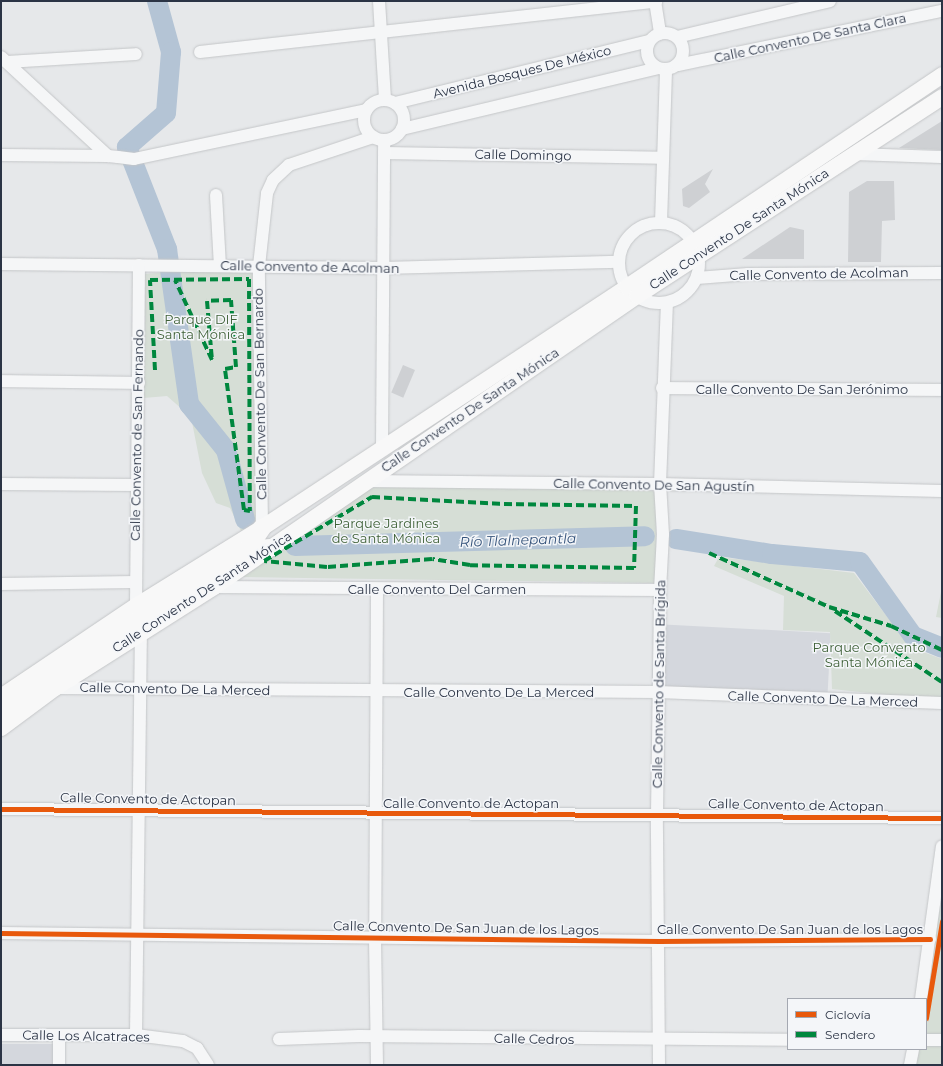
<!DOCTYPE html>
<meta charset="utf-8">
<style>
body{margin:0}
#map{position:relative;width:943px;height:1066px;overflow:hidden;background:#e6e8ea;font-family:Montserrat,sans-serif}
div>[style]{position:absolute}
.built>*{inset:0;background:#d4d7dd;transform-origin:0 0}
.green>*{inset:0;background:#d6ded6}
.river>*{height:20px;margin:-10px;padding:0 10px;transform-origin:10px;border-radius:10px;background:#b4c4d5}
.building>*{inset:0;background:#ced0d3;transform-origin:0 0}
.roads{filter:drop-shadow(0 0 1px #c4c6c8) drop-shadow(0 0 1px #c4c6c8)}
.minor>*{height:12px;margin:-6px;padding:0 6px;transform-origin:6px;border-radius:6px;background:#f5f6f7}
.minor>.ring{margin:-6px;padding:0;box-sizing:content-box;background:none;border:12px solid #f5f6f7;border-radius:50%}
.major>*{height:16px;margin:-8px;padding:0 8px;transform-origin:8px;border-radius:8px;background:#f8f8f8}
.highway>*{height:18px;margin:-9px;padding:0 9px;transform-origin:9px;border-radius:9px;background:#f8f8f8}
.quiet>*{height:4px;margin-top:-2px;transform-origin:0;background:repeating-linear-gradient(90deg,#00873e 0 8px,transparent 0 12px)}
.cycleway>*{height:5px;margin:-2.5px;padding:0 2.5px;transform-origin:2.5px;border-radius:2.5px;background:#e8590c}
span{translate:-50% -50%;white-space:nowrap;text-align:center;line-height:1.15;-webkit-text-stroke:3px #f4f6f9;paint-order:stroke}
.street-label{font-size:13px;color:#2b3445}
.park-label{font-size:13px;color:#3f6138}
.water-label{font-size:14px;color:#34527a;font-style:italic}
.frame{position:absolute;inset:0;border:2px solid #2b3445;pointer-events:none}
.legend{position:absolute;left:787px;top:998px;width:140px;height:52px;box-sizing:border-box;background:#f4f6f9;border:1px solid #a4a8b1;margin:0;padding:5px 7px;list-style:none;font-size:12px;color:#2b3445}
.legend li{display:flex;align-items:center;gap:8px;height:20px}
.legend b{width:20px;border:1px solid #a4a8b1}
</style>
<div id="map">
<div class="built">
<div style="left:655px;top:624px;width:176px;height:73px;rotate:3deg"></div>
<div style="left:1px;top:1044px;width:54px;height:21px"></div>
</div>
<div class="green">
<div style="clip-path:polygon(259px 266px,258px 516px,253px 526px,241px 531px,230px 508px,216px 503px,202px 473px,191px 417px,167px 396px,144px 398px,144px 274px)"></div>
<div style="clip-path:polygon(368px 482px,656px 491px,656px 583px,242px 577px)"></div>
<div style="clip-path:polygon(719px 557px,854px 573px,910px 647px,942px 659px,942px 701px,832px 689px,830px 632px,783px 630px,784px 596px,714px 566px)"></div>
<div style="clip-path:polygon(942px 587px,942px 618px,936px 617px)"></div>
<div style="clip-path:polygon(942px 895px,942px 1037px,926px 1036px,925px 999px)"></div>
<div style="clip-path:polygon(926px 1045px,942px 1046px,942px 1065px,913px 1065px,916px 1049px,926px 1049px)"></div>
</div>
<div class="river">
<div style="left:157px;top:1px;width:53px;rotate:74.6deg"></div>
<div style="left:171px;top:52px;width:61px;rotate:94.7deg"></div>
<div style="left:166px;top:113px;width:52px;rotate:138.9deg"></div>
<div style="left:127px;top:147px;width:110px;rotate:68.6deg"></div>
<div style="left:167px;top:249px;width:157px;rotate:81.9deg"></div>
<div style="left:189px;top:404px;width:59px;rotate:51.2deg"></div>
<div style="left:226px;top:450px;width:72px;rotate:74.6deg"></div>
<div style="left:676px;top:539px;width:97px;rotate:8.9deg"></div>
<div style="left:772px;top:554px;width:88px;rotate:5.2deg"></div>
<div style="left:860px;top:562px;width:91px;rotate:54.4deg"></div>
<div style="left:913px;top:636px;width:31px;rotate:22deg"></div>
<div style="left:295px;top:546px;width:350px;rotate:-1.6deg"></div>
</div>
<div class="building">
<div style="clip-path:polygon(942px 121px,942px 150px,899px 148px)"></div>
<div style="clip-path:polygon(713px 169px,705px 184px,710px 192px,689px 208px,683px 206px,682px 189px)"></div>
<div style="clip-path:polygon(867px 181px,894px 181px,895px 220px,882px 221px,881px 262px,848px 262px,849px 192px)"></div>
<div style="clip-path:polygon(790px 227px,804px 230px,804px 259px,742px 259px)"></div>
<div style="left:403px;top:365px;width:13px;height:30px;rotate:23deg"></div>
</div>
<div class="roads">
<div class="minor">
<div style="left:379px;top:1px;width:99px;rotate:86.5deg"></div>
<div style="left:655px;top:1px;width:33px;rotate:81deg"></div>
<div class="ring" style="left:647px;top:33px;width:24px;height:24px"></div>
<div style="left:677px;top:37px;width:157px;rotate:-13.2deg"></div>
<div style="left:200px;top:52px;width:459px;rotate:-6.3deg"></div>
<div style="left:1px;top:57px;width:146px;rotate:42.8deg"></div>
<div style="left:108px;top:156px;width:10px;rotate:6deg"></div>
<div style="left:118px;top:157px;width:16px;rotate:7deg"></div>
<div style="left:134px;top:159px;width:237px;rotate:-11.9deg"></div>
<div style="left:7px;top:62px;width:129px;rotate:-3.5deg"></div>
<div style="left:678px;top:65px;width:269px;rotate:-11.6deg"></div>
<div class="ring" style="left:364px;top:100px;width:28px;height:28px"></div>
<div style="left:395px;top:103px;width:262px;rotate:-13.7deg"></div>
<div style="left:402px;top:129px;width:263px;rotate:-13.4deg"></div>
<div style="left:384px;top:153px;width:277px;rotate:1deg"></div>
<div style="left:853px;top:154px;width:89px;rotate:1.9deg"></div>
<div style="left:1px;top:155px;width:107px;rotate:0.5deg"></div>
<div style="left:216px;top:195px;width:71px;rotate:86.8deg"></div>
<div style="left:661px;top:222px;width:152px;rotate:-88.1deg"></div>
<div class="ring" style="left:619px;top:223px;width:68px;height:68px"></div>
<div style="left:1px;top:264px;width:382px;rotate:0.6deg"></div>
<div style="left:383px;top:268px;width:236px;rotate:-1.5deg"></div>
<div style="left:697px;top:278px;width:51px;rotate:-4.5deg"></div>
<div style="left:748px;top:274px;width:194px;rotate:-0.3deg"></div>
<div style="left:1px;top:381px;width:138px;rotate:0.8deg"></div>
<div style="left:662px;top:388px;width:280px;rotate:0.4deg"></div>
<div style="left:382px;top:447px;width:307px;rotate:-89.6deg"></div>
<div style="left:366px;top:481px;width:294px;rotate:0.6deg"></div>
<div style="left:660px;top:484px;width:282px;rotate:1.4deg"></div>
<div style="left:1px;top:484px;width:135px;rotate:0.4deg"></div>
<div style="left:262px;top:528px;width:262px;rotate:-90.7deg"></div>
<div style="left:259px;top:266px;width:73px;rotate:-83.7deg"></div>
<div style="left:267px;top:193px;width:14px;rotate:-65deg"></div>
<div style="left:273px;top:180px;width:22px;rotate:-43deg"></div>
<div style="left:289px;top:165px;width:89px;rotate:-18.4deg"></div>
<div style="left:1px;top:584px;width:134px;rotate:-0.9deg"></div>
<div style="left:214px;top:587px;width:446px;rotate:0.4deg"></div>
<div style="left:377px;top:589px;width:349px;rotate:90.3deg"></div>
<div style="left:375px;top:938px;width:127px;rotate:89.1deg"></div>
<div style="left:136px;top:606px;width:341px;rotate:-89.5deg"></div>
<div style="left:55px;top:688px;width:603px;rotate:0.38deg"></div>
<div style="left:658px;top:692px;width:284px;rotate:2.2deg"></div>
<div style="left:1px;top:809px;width:941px;rotate:0.55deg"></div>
<div style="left:1px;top:933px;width:658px;rotate:0.7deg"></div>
<div style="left:659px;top:941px;width:271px;rotate:-0.4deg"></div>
<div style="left:921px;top:999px;width:154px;rotate:-82.2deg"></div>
<div style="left:1px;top:1035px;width:135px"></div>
<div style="left:136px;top:1035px;width:47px;rotate:7.3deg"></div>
<div style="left:183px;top:1041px;width:16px;rotate:27deg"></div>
<div style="left:197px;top:1048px;width:20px;rotate:57deg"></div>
<div style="left:136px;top:1035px;width:401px;rotate:-89.3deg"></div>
<div style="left:59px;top:1036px;width:29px;rotate:90deg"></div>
<div style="left:279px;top:1039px;width:80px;rotate:-2.1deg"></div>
<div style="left:359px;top:1036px;width:429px;rotate:0.5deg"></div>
<div style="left:926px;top:1040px;width:16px"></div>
<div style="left:659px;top:1065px;width:251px;rotate:-90.5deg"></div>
<div style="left:657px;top:814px;width:224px;rotate:-89.2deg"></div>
<div style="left:660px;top:590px;width:56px;rotate:-86.9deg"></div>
<div style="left:663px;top:534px;width:50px;rotate:-93.4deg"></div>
<div style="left:660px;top:484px;width:181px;rotate:-87.8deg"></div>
<div style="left:910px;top:1065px;width:16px;rotate:-79deg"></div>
</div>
<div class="major">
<div style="left:1px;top:697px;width:163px;rotate:-34deg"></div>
<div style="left:136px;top:606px;width:148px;rotate:-31.8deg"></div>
<div style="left:262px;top:528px;width:437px;rotate:-33.4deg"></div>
<div style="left:627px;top:287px;width:380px;rotate:-33.9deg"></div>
<div style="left:1px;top:728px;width:67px;rotate:-36.5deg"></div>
<div style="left:55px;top:688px;width:188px;rotate:-32.4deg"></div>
<div style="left:214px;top:587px;width:513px;rotate:-34.53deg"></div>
<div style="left:637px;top:296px;width:364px;rotate:-33.1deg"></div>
</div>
<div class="highway">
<div style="left:247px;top:550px;width:23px;rotate:-5deg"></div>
<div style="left:1px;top:715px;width:171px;rotate:-34.5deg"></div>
<div style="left:142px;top:618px;width:125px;rotate:-32.9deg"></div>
<div style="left:247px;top:550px;width:27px;rotate:-56deg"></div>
</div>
</div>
<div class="quiet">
<div style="left:155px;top:370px;width:90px;rotate:-93.2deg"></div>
<div style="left:150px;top:280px;width:99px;rotate:-0.6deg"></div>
<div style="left:249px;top:279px;width:232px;rotate:89.8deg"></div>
<div style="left:250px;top:511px;width:6px;rotate:-171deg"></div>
<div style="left:244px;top:510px;width:142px;rotate:-97.7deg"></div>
<div style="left:225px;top:369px;width:11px;rotate:-10deg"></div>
<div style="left:236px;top:367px;width:67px;rotate:-94.3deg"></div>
<div style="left:231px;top:300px;width:24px;rotate:178deg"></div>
<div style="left:207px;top:301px;width:59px;rotate:85.2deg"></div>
<div style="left:212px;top:360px;width:88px;rotate:-114.8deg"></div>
<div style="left:372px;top:497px;width:132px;rotate:3deg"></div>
<div style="left:504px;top:504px;width:132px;rotate:0.9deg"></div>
<div style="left:636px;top:506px;width:62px;rotate:91.8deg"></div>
<div style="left:634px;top:568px;width:164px;rotate:-179deg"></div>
<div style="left:470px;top:565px;width:38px;rotate:-171deg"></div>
<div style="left:432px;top:559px;width:105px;rotate:175.6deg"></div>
<div style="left:327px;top:567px;width:63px;rotate:-174.6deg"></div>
<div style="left:264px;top:561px;width:126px;rotate:-30.7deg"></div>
<div style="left:709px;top:553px;width:132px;rotate:24.2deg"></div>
<div style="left:829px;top:607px;width:65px;rotate:17deg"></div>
<div style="left:891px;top:626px;width:56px;rotate:25.2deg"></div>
<div style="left:835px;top:611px;width:128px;rotate:33.6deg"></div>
</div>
<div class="cycleway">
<div style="left:1px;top:809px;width:941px;rotate:0.55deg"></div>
<div style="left:1px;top:933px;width:658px;rotate:0.7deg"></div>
<div style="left:659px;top:941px;width:271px;rotate:-0.4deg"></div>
<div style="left:926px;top:1018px;width:98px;rotate:-80.6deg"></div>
</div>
<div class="street-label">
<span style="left:810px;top:38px;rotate:-12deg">Calle Convento De Santa Clara</span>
<span style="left:522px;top:72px;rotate:-14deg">Avenida Bosques De México</span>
<span style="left:523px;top:155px;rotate:1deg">Calle Domingo</span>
<span style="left:739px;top:229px;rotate:-33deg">Calle Convento De Santa Mónica</span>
<span style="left:310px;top:267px;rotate:1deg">Calle Convento de Acolman</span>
<span style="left:819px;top:274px;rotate:-1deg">Calle Convento de Acolman</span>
<span style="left:802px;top:389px">Calle Convento De San Jerónimo</span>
<span style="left:260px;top:394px;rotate:-91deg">Calle Convento De San Bernardo</span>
<span style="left:470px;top:410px;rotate:-34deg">Calle Convento De Santa Mónica</span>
<span style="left:137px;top:435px;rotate:-89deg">Calle Convento de San Fernando</span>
<span style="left:654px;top:485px;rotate:1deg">Calle Convento De San Agustín</span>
<span style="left:437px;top:589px">Calle Convento Del Carmen</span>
<span style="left:202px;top:592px;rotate:-33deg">Calle Convento De Santa Mónica</span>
<span style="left:659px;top:684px;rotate:-89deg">Calle Convento de Santa Brígida</span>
<span style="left:175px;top:689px;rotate:1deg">Calle Convento De La Merced</span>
<span style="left:499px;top:692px">Calle Convento De La Merced</span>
<span style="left:823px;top:699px;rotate:2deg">Calle Convento De La Merced</span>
<span style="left:148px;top:799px;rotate:1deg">Calle Convento de Actopan</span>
<span style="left:471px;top:803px">Calle Convento de Actopan</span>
<span style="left:796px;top:805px;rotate:1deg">Calle Convento de Actopan</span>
<span style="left:466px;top:928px;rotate:1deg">Calle Convento De San Juan de los Lagos</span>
<span style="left:790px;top:929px">Calle Convento De San Juan de los Lagos</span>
<span style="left:86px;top:1036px;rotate:1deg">Calle Los Alcatraces</span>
<span style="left:534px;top:1039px;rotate:1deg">Calle Cedros</span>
</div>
<div class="park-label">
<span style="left:201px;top:327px">Parque DIF<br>Santa Mónica</span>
<span style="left:386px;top:531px">Parque Jardines<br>de Santa Mónica</span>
<span style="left:869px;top:655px">Parque Convento<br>Santa Mónica</span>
</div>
<div class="water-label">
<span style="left:518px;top:540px;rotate:-2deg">Río Tlalnepantla</span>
</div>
<div class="frame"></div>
<ul class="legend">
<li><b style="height:5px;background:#e8590c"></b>Ciclovía</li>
<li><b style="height:5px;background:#00873e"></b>Sendero</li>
</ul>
</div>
